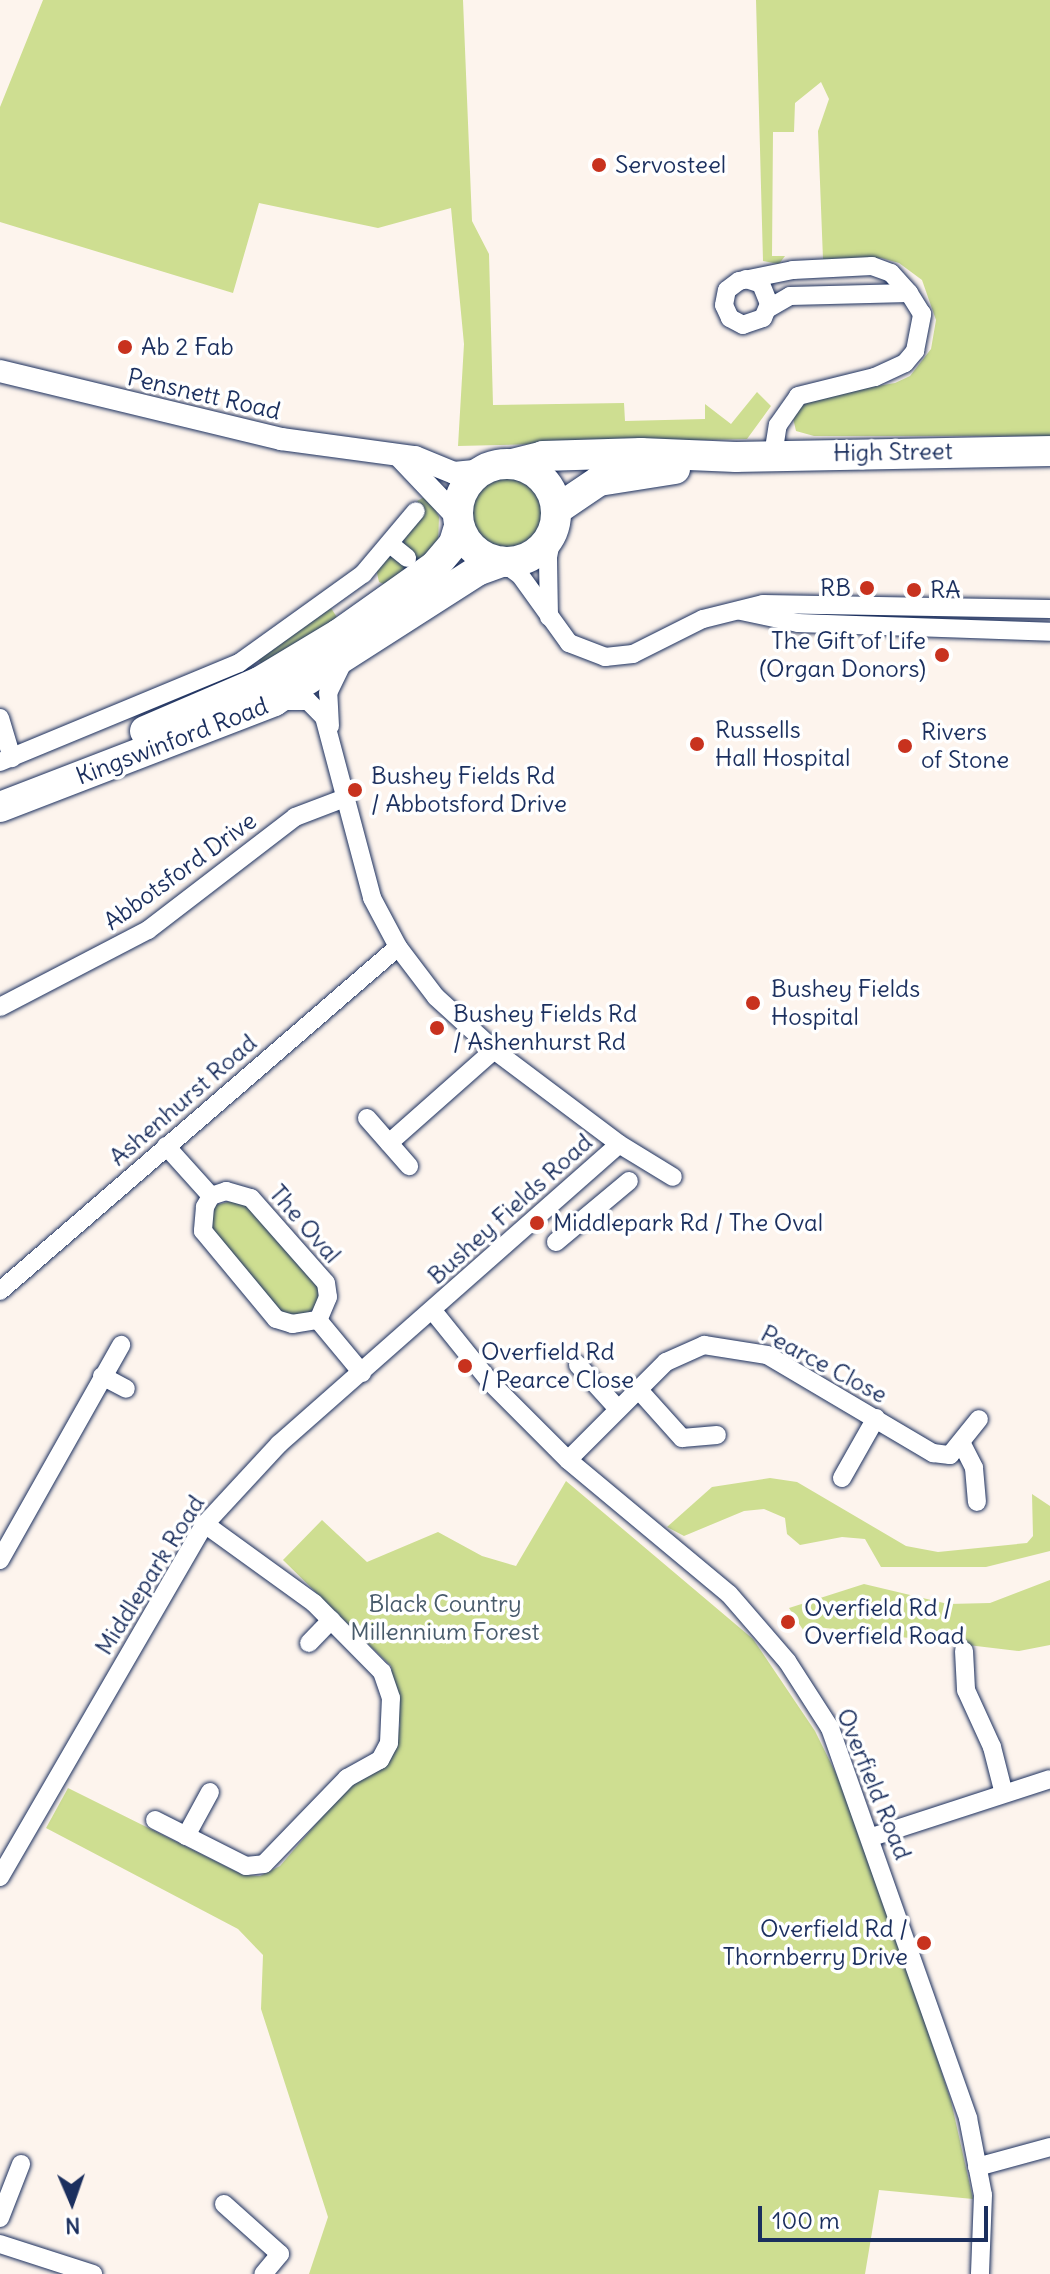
<!DOCTYPE html>
<style>
body{margin:0}
#map{position:relative;width:1050px;height:2274px;overflow:hidden;background:#fdf4ed;font-family:Delius,sans-serif}
div>[style]{position:absolute}
.green>*{inset:0;background:#cede91}
.round{border-radius:50%}
.roads{filter:drop-shadow(0 0 2px #1b2f5e) drop-shadow(0 0 2px #1b2f5e)}
.minor>*{height:18px;margin:-9px;padding:0 9px;transform-origin:9px;border-radius:9px;background:#fff}
.tertiary>*{height:22px;margin:-11px;padding:0 11px;transform-origin:11px;border-radius:11px;background:#fff}
.primary>*{height:30px;margin:-15px;padding:0 15px;transform-origin:15px;border-radius:15px;background:#fff}
.primary>.ring{margin:-15px;padding:0;box-sizing:content-box;background:none;border:30px solid #fff;border-radius:50%}
.dots>*{width:22px;height:22px;translate:-50% -50%;box-sizing:border-box;border:4px solid #fff;border-radius:50%}
span{translate:-50% -50%;white-space:nowrap;text-align:center;line-height:1.15;-webkit-text-stroke:7px #fff;paint-order:stroke}
.poi-label{font-size:24px;color:#1b2f5e}
.left{translate:0 -50%;text-align:left}
.right{translate:-100% -50%;text-align:right}
.street-label{font-size:24px;color:#1b2f5e}
.park-label{font-size:24px;color:#485b6b}
.north{position:absolute;left:32px;top:2162px;width:80px;height:80px;-webkit-text-stroke:6px #fff;paint-order:stroke;rotate:178deg;font-size:22px;font-weight:700;line-height:32px;text-align:center;color:#1b2f5e}
.north::after{content:'';display:block;margin:auto;width:28px;height:36px;background:#1b2f5e;clip-path:polygon(50% 0,100% 100%,50% 72%,0 100%)}
.scale{position:absolute;left:758px;top:2206px;width:230px;height:36px;box-sizing:border-box;border:4px solid #1b2f5e;border-top:0;padding-left:10px;font-size:24px;line-height:28px;white-space:nowrap;color:#1b2f5e;-webkit-text-stroke:6px #fff;paint-order:stroke}
</style>
<div id="map">
<div class="green">
<div style="clip-path:polygon(43px 0,463px 0,472px 221px,489px 254px,493px 405px,624px 403px,625px 421px,705px 419px,705px 404px,731px 424px,757px 392px,771px 406px,747px 439px,458px 446px,464px 344px,451px 208px,378px 228px,259px 203px,233px 293px,0 222px,0 107px)"></div>
<div style="clip-path:polygon(756px 0,1050px 0,1050px 436px,814px 436px,796px 431px,793px 418px,798px 404px,813px 397px,895px 383px,910px 376px,931px 349px,936px 320px,922px 280px,899px 263px,881px 258px,823px 259px,818px 131px,829px 99px,821px 82px,795px 103px,794px 132px,773px 132px,772px 256px,785px 256px,779px 264px,763px 261px)"></div>
<div class="round" style="left:466px;top:477px;width:76px;height:76px"></div>
<div style="clip-path:polygon(428px 495px,439px 517px,438px 544px,388px 586px,379px 582px,375px 564px,404px 546px,403px 537px,424px 510px,417px 501px)"></div>
<div style="clip-path:polygon(331px 608px,340px 622px,265px 670px,258px 659px)"></div>
<div style="clip-path:polygon(240px 1199px,319px 1285px,318px 1305px,305px 1316px,278px 1312px,208px 1228px,216px 1205px)"></div>
<div style="clip-path:polygon(770px 1478px,797px 1482px,906px 1546px,938px 1552px,1027px 1543px,1033px 1536px,1032px 1494px,1050px 1506px,1050px 1551px,986px 1567px,881px 1567px,865px 1539px,842px 1537px,800px 1545px,787px 1534px,785px 1518px,764px 1509px,744px 1511px,684px 1536px,667px 1527px,712px 1487px)"></div>
<div style="clip-path:polygon(566px 1481px,753px 1639px,815px 1731px,859px 1820px,951px 2101px,973px 2199px,879px 2190px,865px 2274px,309px 2274px,328px 2217px,261px 2009px,263px 1955px,238px 1929px,46px 1828px,68px 1788px,243px 1875px,260px 1876px,280px 1866px,345px 1790px,391px 1760px,400px 1725px,391px 1666px,283px 1560px,322px 1520px,367px 1562px,438px 1532px,482px 1556px,516px 1566px)"></div>
<div style="clip-path:polygon(1050px 1580px,1050px 1645px,1019px 1651px,817px 1627px,805px 1633px,789px 1608px,864px 1584px,948px 1604px,990px 1603px)"></div>
</div>
<div class="roads">
<div class="minor">
<div style="left:746px;top:279px;width:16px;rotate:18deg"></div>
<div style="left:761px;top:284px;width:22px;rotate:68deg"></div>
<div style="left:769px;top:304px;width:15px;rotate:113deg"></div>
<div style="left:763px;top:318px;width:21px;rotate:161deg"></div>
<div style="left:743px;top:325px;width:15px;rotate:-152deg"></div>
<div style="left:730px;top:318px;width:14px;rotate:-115deg"></div>
<div style="left:724px;top:305px;width:15px;rotate:-79deg"></div>
<div style="left:727px;top:290px;width:15px;rotate:-37deg"></div>
<div style="left:739px;top:281px;width:55px;rotate:-11.5deg"></div>
<div style="left:793px;top:270px;width:79px;rotate:-2.9deg"></div>
<div style="left:872px;top:266px;width:20px;rotate:20deg"></div>
<div style="left:891px;top:273px;width:27px;rotate:48deg"></div>
<div style="left:909px;top:293px;width:119px;rotate:178.6deg"></div>
<div style="left:790px;top:296px;width:24px;rotate:150deg"></div>
<div style="left:773px;top:455px;width:30px;rotate:-81deg"></div>
<div style="left:778px;top:425px;width:35px;rotate:-55deg"></div>
<div style="left:798px;top:396px;width:79px;rotate:-13.9deg"></div>
<div style="left:875px;top:377px;width:33px;rotate:-25deg"></div>
<div style="left:905px;top:363px;width:16px;rotate:-50deg"></div>
<div style="left:915px;top:351px;width:38px;rotate:-79deg"></div>
<div style="left:922px;top:314px;width:25px;rotate:-122deg"></div>
<div style="left:390px;top:544px;width:22px;rotate:39deg"></div>
<div style="left:502px;top:562px;width:22px;rotate:36deg"></div>
<div style="left:520px;top:575px;width:84px;rotate:54.2deg"></div>
<div style="left:569px;top:643px;width:39px;rotate:21deg"></div>
<div style="left:605px;top:657px;width:28px;rotate:-6deg"></div>
<div style="left:633px;top:654px;width:78px;rotate:-26.6deg"></div>
<div style="left:703px;top:619px;width:62px;rotate:-14deg"></div>
<div style="left:763px;top:604px;width:287px;rotate:1deg"></div>
<div style="left:741px;top:611px;width:58px;rotate:11.9deg"></div>
<div style="left:798px;top:623px;width:252px;rotate:2deg"></div>
<div style="left:549px;top:617px;width:60px;rotate:-91deg"></div>
<div style="left:548px;top:557px;width:36px;rotate:-79deg"></div>
<div style="left:277px;top:701px;width:31px"></div>
<div style="left:308px;top:701px;width:23px;rotate:45deg"></div>
<div style="left:324px;top:717px;width:187px;rotate:75.1deg"></div>
<div style="left:372px;top:898px;width:55px;rotate:62deg"></div>
<div style="left:398px;top:947px;width:63px;rotate:52.8deg"></div>
<div style="left:436px;top:997px;width:79px;rotate:42.4deg"></div>
<div style="left:494px;top:1050px;width:156px;rotate:36.9deg"></div>
<div style="left:619px;top:1144px;width:63px;rotate:31.4deg"></div>
<div style="left:0;top:718px;width:42px;rotate:73.3deg"></div>
<div style="left:330px;top:726px;width:33px;rotate:-93deg"></div>
<div style="left:328px;top:693px;width:32px;rotate:-64deg"></div>
<div style="left:0;top:762px;width:259px;rotate:-22.5deg"></div>
<div style="left:239px;top:663px;width:153px;rotate:-35.7deg"></div>
<div style="left:363px;top:574px;width:82px;rotate:-49.9deg"></div>
<div style="left:0;top:1007px;width:167px;rotate:-27.5deg"></div>
<div style="left:148px;top:930px;width:185px;rotate:-37.5deg"></div>
<div style="left:295px;top:817px;width:53px;rotate:-20.8deg"></div>
<div style="left:367px;top:1118px;width:64px;rotate:48.8deg"></div>
<div style="left:389px;top:1143px;width:140px;rotate:-41.5deg"></div>
<div style="left:166px;top:1146px;width:67px;rotate:48deg"></div>
<div style="left:211px;top:1196px;width:13px;rotate:119deg"></div>
<div style="left:205px;top:1207px;width:24px;rotate:95deg"></div>
<div style="left:203px;top:1231px;width:114px;rotate:50.3deg"></div>
<div style="left:276px;top:1319px;width:17px;rotate:17deg"></div>
<div style="left:292px;top:1324px;width:26px;rotate:-9deg"></div>
<div style="left:318px;top:1320px;width:69px;rotate:50.3deg"></div>
<div style="left:211px;top:1196px;width:16px;rotate:-18deg"></div>
<div style="left:226px;top:1191px;width:26px;rotate:16deg"></div>
<div style="left:251px;top:1198px;width:113px;rotate:48.6deg"></div>
<div style="left:326px;top:1283px;width:14px;rotate:82deg"></div>
<div style="left:328px;top:1297px;width:25px;rotate:113deg"></div>
<div style="left:556px;top:1242px;width:95px;rotate:-39.9deg"></div>
<div style="left:0;top:1291px;width:526px;rotate:-40.84deg"></div>
<div style="left:433px;top:1311px;width:92px;rotate:51.1deg"></div>
<div style="left:491px;top:1383px;width:109px;rotate:45deg"></div>
<div style="left:568px;top:1460px;width:209px;rotate:39.8deg"></div>
<div style="left:729px;top:1594px;width:89px;rotate:49.1deg"></div>
<div style="left:787px;top:1661px;width:80px;rotate:57.3deg"></div>
<div style="left:830px;top:1728px;width:414px;rotate:70.5deg"></div>
<div style="left:968px;top:2118px;width:78px;rotate:79deg"></div>
<div style="left:983px;top:2195px;width:79px;rotate:92.2deg"></div>
<div style="left:578px;top:1365px;width:59px;rotate:47.7deg"></div>
<div style="left:102px;top:1376px;width:27px;rotate:28deg"></div>
<div style="left:638px;top:1389px;width:66px;rotate:48.1deg"></div>
<div style="left:682px;top:1438px;width:35px;rotate:-5deg"></div>
<div style="left:962px;top:1444px;width:27px;rotate:63deg"></div>
<div style="left:974px;top:1468px;width:34px;rotate:85deg"></div>
<div style="left:568px;top:1460px;width:139px;rotate:-45deg"></div>
<div style="left:666px;top:1362px;width:42px;rotate:-24.1deg"></div>
<div style="left:704px;top:1345px;width:64px;rotate:9deg"></div>
<div style="left:767px;top:1355px;width:193px;rotate:30.6deg"></div>
<div style="left:933px;top:1453px;width:17px;rotate:7deg"></div>
<div style="left:950px;top:1455px;width:46px;rotate:-51.1deg"></div>
<div style="left:842px;top:1478px;width:69px;rotate:-60.5deg"></div>
<div style="left:0;top:1560px;width:247px;rotate:-60.6deg"></div>
<div style="left:309px;top:1643px;width:32px;rotate:-46deg"></div>
<div style="left:964px;top:1651px;width:39px;rotate:87deg"></div>
<div style="left:966px;top:1690px;width:63px;rotate:65.5deg"></div>
<div style="left:992px;top:1747px;width:44px;rotate:75.7deg"></div>
<div style="left:155px;top:1820px;width:102px;rotate:26.8deg"></div>
<div style="left:246px;top:1866px;width:18px;rotate:-6deg"></div>
<div style="left:264px;top:1864px;width:120px;rotate:-46deg"></div>
<div style="left:347px;top:1778px;width:38px;rotate:-29deg"></div>
<div style="left:380px;top:1760px;width:19px;rotate:-62deg"></div>
<div style="left:389px;top:1743px;width:45px;rotate:-87.5deg"></div>
<div style="left:391px;top:1698px;width:28px;rotate:-109deg"></div>
<div style="left:382px;top:1672px;width:97px;rotate:-134.6deg"></div>
<div style="left:314px;top:1603px;width:135px;rotate:-144.1deg"></div>
<div style="left:186px;top:1836px;width:50px;rotate:-61.4deg"></div>
<div style="left:872px;top:1837px;width:187px;rotate:-18deg"></div>
<div style="left:0;top:1877px;width:408px;rotate:-59.9deg"></div>
<div style="left:205px;top:1524px;width:109px;rotate:-47.2deg"></div>
<div style="left:279px;top:1444px;width:453px;rotate:-41.4deg"></div>
<div style="left:977px;top:2167px;width:76px;rotate:-15.3deg"></div>
<div style="left:224px;top:2204px;width:75px;rotate:41.8deg"></div>
<div style="left:280px;top:2254px;width:26px;rotate:130deg"></div>
<div style="left:0;top:2218px;width:58px;rotate:-68.7deg"></div>
<div style="left:0;top:2244px;width:98px;rotate:17.9deg"></div>
</div>
<div class="tertiary">
<div style="left:0;top:371px;width:289px;rotate:13.6deg"></div>
<div style="left:281px;top:439px;width:135px;rotate:7.7deg"></div>
<div style="left:415px;top:457px;width:42px;rotate:22.3deg"></div>
<div style="left:454px;top:473px;width:28px;rotate:-6deg"></div>
<div style="left:402px;top:459px;width:80px;rotate:46.5deg"></div>
</div>
<div class="primary">
<div class="ring" style="left:458px;top:464px;width:68px;height:68px"></div>
<div style="left:512px;top:464px;width:32px;rotate:-14deg"></div>
<div style="left:543px;top:456px;width:98px;rotate:-1.8deg"></div>
<div style="left:641px;top:453px;width:95px;rotate:2.4deg"></div>
<div style="left:736px;top:457px;width:314px;rotate:-1.1deg"></div>
<div style="left:556px;top:510px;width:52px;rotate:-34deg"></div>
<div style="left:599px;top:481px;width:77px;rotate:-9deg"></div>
<div style="left:145px;top:731px;width:124px;rotate:-23.3deg"></div>
<div style="left:259px;top:682px;width:93px;rotate:-31deg"></div>
<div style="left:339px;top:634px;width:118px;rotate:-35.3deg"></div>
<div style="left:435px;top:566px;width:30px;rotate:-50deg"></div>
<div style="left:454px;top:543px;width:17px;rotate:-73deg"></div>
<div style="left:0;top:807px;width:294px;rotate:-21.1deg"></div>
<div style="left:274px;top:701px;width:241px;rotate:-32.6deg"></div>
<div style="left:477px;top:571px;width:27px;rotate:-20deg"></div>
</div>
</div>
<div class="dots">
<div style="left:599px;top:165px;background:#c8321e"></div>
<div style="left:125px;top:347px;background:#c8321e"></div>
<div style="left:867px;top:588px;background:#c8321e"></div>
<div style="left:914px;top:590px;background:#c8321e"></div>
<div style="left:942px;top:655px;background:#c8321e"></div>
<div style="left:697px;top:744px;background:#c8321e"></div>
<div style="left:905px;top:746px;background:#c8321e"></div>
<div style="left:355px;top:790px;background:#c8321e"></div>
<div style="left:753px;top:1003px;background:#c8321e"></div>
<div style="left:437px;top:1028px;background:#c8321e"></div>
<div style="left:537px;top:1223px;background:#c8321e"></div>
<div style="left:465px;top:1366px;background:#c8321e"></div>
<div style="left:788px;top:1622px;background:#c8321e"></div>
<div style="left:924px;top:1943px;background:#c8321e"></div>
</div>
<div class="poi-label">
<span class="left" style="left:615px;top:165px">Servosteel</span>
<span class="left" style="left:141px;top:347px">Ab 2 Fab</span>
<span class="right" style="left:851px;top:588px">RB</span>
<span class="left" style="left:930px;top:590px">RA</span>
<span class="right" style="left:926px;top:655px">The Gift of Life<br>(Organ Donors)</span>
<span class="left" style="left:715px;top:744px">Russells<br>Hall Hospital</span>
<span class="left" style="left:921px;top:746px">Rivers<br>of Stone</span>
<span class="left" style="left:371px;top:790px">Bushey Fields Rd<br>/ Abbotsford Drive</span>
<span class="left" style="left:771px;top:1003px">Bushey Fields<br>Hospital</span>
<span class="left" style="left:453px;top:1028px">Bushey Fields Rd<br>/ Ashenhurst Rd</span>
<span class="left" style="left:553px;top:1223px">Middlepark Rd / The Oval</span>
<span class="left" style="left:481px;top:1366px">Overfield Rd<br>/ Pearce Close</span>
<span class="left" style="left:804px;top:1622px">Overfield Rd /<br>Overfield Road</span>
<span class="right" style="left:908px;top:1943px">Overfield Rd /<br>Thornberry Drive</span>
</div>
<div class="street-label">
<span style="left:204px;top:394px;rotate:13deg">Pensnett Road</span>
<span style="left:893px;top:452px;rotate:-1deg">High Street</span>
<span style="left:172px;top:741px;rotate:-21deg">Kingswinford Road</span>
<span style="left:180px;top:871px;rotate:-36deg">Abbotsford Drive</span>
<span style="left:183px;top:1100px;rotate:-41deg">Ashenhurst Road</span>
<span style="left:510px;top:1209px;rotate:-42deg">Bushey Fields Road</span>
<span style="left:305px;top:1224px;rotate:49deg">The Oval</span>
<span style="left:824px;top:1364px;rotate:28deg">Pearce Close</span>
<span style="left:150px;top:1575px;rotate:-58deg">Middlepark Road</span>
<span style="left:874px;top:1784px;rotate:68deg">Overfield Road</span>
</div>
<div class="park-label">
<span style="left:445px;top:1618px">Black Country<br>Millennium Forest</span>
</div>
<div class="north">N</div>
<div class="scale">100 m</div>
</div>
